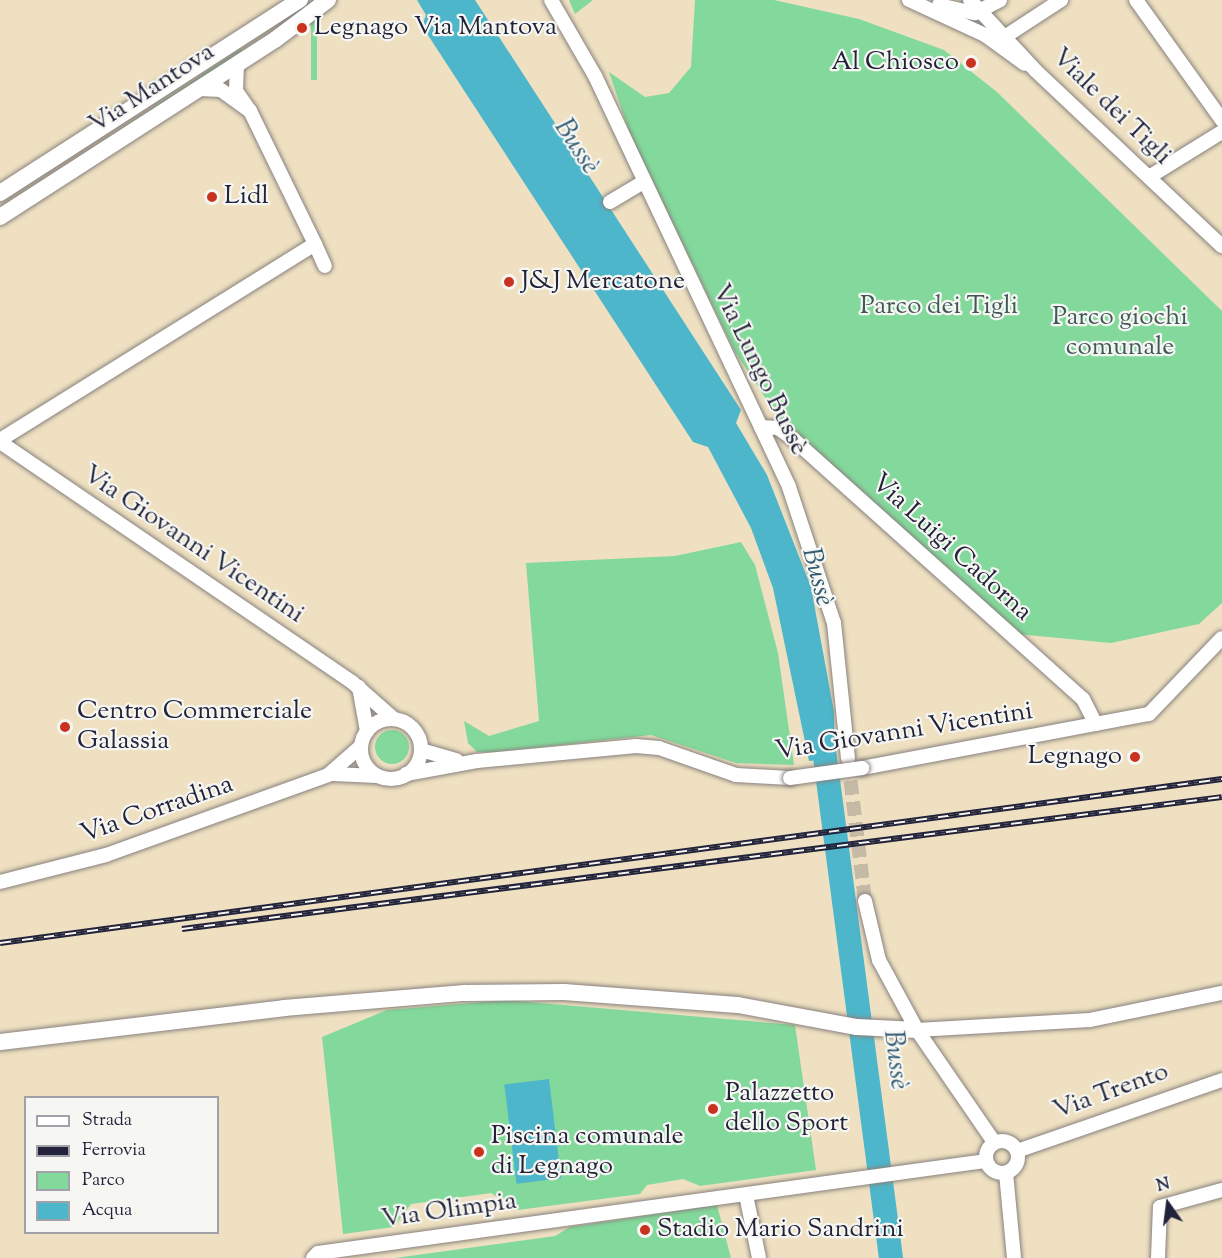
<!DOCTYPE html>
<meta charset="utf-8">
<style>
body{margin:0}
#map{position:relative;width:1222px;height:1258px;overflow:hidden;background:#eee0c1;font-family:"Sorts Mill Goudy",serif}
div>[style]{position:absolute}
.green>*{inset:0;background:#83d99c;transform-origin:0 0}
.round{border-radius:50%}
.water>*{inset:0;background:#4db6cb;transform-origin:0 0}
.river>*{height:24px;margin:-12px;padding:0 12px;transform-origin:12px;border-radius:12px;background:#4db6cb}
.minor-tunnel>*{height:14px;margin-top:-7px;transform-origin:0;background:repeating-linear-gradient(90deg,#c5baa6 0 14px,transparent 0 21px)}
.roads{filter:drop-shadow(0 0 2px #88817e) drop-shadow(0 0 2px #88817e)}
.minor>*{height:14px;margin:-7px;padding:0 7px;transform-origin:7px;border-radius:7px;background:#fff}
.minor>.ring{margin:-7px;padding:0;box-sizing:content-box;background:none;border:14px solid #fff;border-radius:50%}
.major>*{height:16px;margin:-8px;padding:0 8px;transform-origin:8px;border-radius:8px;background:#fff}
.rail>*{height:6px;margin-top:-3px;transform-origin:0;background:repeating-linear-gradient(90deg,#f6f6f2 0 11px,#22223b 0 22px);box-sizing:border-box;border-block:2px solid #22223b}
.bridges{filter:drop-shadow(0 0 2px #88817e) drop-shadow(0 0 2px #88817e)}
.minor-bridge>*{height:14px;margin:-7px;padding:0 7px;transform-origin:7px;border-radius:7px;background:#fff}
.dots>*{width:16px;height:16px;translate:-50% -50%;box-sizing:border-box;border:3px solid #f6f6f2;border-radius:50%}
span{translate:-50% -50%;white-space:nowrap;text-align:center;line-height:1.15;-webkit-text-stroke:4.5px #f6f6f2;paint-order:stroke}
.poi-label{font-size:26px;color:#22223b}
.left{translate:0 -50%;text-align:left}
.right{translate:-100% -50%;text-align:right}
.street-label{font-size:26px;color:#22223b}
.park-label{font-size:26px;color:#3f5958}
.water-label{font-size:27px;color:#335d75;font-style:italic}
.legend{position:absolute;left:24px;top:1096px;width:195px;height:138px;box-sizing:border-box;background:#f6f6f2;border:2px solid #a1a1a9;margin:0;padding:8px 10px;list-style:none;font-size:18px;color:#22223b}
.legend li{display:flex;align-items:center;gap:12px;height:30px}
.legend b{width:30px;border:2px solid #a1a1a9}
.north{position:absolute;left:1138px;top:1174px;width:60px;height:60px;-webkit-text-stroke:4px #f6f6f2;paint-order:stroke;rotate:346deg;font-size:16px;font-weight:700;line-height:24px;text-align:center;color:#22223b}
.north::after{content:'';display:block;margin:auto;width:21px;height:27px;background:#22223b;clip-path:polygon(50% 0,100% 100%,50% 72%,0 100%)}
</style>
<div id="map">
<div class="green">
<div style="left:311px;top:0;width:6px;height:80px"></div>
<div style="clip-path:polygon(569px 0,593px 0,575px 14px)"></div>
<div style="clip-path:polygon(695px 0,774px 0,859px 19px,944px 50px,997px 92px,1222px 311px,1222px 603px,1199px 624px,1111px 643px,1017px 634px,785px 428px,735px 352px,631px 137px,609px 72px,645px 97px,669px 93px,691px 67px)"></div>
<div style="left:240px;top:49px;width:4px;height:285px;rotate:56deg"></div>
<div style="clip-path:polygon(741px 542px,755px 565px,778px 653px,794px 765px,736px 763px,651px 735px,496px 752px,477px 752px,468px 743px,464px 721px,489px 736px,539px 721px,526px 563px,675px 556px)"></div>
<div class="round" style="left:375px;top:730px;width:34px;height:34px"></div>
<div style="clip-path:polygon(506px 1000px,795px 1025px,816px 1170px,700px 1186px,683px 1179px,647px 1185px,640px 1194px,518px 1210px,491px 1193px,411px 1204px,394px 1227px,343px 1234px,322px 1037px,387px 1010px)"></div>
<div style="clip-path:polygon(717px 1205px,731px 1258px,395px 1258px,555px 1236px,570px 1227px)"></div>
</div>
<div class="water">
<div style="clip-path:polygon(417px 0,475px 0,741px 410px,736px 423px,767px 475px,811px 587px,834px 712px,835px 758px,809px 761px,773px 588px,751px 528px,708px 447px,693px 442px,422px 26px,426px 15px)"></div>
<div style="left:549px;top:1079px;width:100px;height:45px;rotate:83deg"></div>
</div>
<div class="river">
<div style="left:821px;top:727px;width:536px;rotate:82.49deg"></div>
</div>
<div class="minor-tunnel">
<div style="left:848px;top:760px;width:142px;rotate:83.1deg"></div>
</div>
<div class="roads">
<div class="minor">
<div style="left:551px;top:0;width:88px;rotate:59.9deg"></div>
<div style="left:595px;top:76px;width:454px;rotate:64.7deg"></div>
<div style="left:789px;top:487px;width:143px;rotate:71.7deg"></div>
<div style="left:834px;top:623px;width:136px;rotate:84.1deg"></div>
<div style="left:909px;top:0;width:84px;rotate:24.7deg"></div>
<div style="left:985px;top:35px;width:49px;rotate:35.9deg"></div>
<div style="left:970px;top:0;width:97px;rotate:47.1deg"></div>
<div style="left:1036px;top:71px;width:255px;rotate:43.3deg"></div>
<div style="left:1136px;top:0;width:148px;rotate:54.4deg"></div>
<div style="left:939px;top:5px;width:37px;rotate:13deg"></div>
<div style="left:975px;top:13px;width:28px;rotate:-27deg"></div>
<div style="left:1006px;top:36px;width:66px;rotate:-33.2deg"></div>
<div style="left:200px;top:89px;width:21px;rotate:3deg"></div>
<div style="left:221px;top:90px;width:36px;rotate:36deg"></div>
<div style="left:250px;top:111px;width:24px;rotate:-125deg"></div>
<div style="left:236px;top:91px;width:26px;rotate:-88deg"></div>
<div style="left:1149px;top:177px;width:86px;rotate:-31.7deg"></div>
<div style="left:610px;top:202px;width:39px;rotate:-31deg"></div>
<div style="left:315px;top:244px;width:24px;rotate:66deg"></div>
<div style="left:761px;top:427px;width:17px;rotate:3deg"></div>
<div style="left:778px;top:428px;width:19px;rotate:36deg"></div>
<div style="left:793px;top:439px;width:389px;rotate:41.9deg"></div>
<div style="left:1083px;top:699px;width:28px;rotate:63deg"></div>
<div style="left:0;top:440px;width:371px;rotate:-31.9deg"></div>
<div style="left:315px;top:244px;width:148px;rotate:-116deg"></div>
<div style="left:0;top:442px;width:426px;rotate:34.3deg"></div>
<div style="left:352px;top:682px;width:56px;rotate:41.4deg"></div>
<div style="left:359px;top:687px;width:45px;rotate:79.7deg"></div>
<div class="ring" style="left:361px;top:719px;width:46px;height:46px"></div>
<div style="left:421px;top:750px;width:37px;rotate:16deg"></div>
<div style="left:862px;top:768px;width:292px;rotate:-10.7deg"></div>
<div style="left:1149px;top:714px;width:105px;rotate:-46.2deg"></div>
<div style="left:333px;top:774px;width:44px;rotate:2.6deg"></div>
<div style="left:406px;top:774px;width:72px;rotate:-10.4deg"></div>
<div style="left:477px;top:761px;width:160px;rotate:-5.4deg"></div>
<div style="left:636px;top:746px;width:23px;rotate:5deg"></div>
<div style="left:659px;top:748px;width:82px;rotate:19.3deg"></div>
<div style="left:736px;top:775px;width:54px;rotate:3.2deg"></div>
<div style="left:0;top:882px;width:109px;rotate:-14.3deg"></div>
<div style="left:106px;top:855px;width:236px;rotate:-19.8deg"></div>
<div style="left:328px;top:775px;width:44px;rotate:-41.3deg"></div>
<div style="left:865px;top:901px;width:61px;rotate:76.7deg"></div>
<div style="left:879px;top:960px;width:80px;rotate:61.5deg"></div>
<div style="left:917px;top:1030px;width:136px;rotate:55.5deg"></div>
<div style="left:917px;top:1030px;width:173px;rotate:-3.3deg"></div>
<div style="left:1090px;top:1020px;width:135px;rotate:-11.6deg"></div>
<div class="ring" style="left:986px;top:1141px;width:18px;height:18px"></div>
<div style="left:1017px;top:1151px;width:217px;rotate:-19.1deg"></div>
<div style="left:1006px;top:1173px;width:85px;rotate:84.6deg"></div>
<div style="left:746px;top:1195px;width:64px;rotate:78.3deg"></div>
<div style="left:313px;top:1258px;width:7px;rotate:-45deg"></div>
<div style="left:318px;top:1253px;width:673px;rotate:-7.85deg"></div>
<div style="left:1158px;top:1258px;width:51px;rotate:-87.8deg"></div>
<div style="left:1160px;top:1207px;width:64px;rotate:-15.3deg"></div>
</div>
<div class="major">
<div style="left:0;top:193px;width:357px;rotate:-32.8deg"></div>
<div style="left:0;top:217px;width:328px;rotate:-32.8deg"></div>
<div style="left:276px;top:39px;width:65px;rotate:-36.9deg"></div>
<div style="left:0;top:1042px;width:286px;rotate:-6.8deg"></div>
<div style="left:284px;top:1008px;width:181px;rotate:-4.8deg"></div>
<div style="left:464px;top:993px;width:100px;rotate:-0.6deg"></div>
<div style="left:564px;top:992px;width:174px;rotate:4.3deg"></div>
<div style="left:738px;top:1005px;width:121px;rotate:10.5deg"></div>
<div style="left:857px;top:1027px;width:60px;rotate:2.9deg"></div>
</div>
</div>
<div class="rail">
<div style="left:182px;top:929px;width:1048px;rotate:-7.23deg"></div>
<div style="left:0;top:943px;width:1233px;rotate:-7.64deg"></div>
</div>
<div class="bridges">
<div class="minor-bridge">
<div style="left:790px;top:778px;width:73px;rotate:-7.9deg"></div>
</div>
</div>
<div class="dots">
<div style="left:302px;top:28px;background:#c8321e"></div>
<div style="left:971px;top:63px;background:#c8321e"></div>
<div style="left:212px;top:197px;background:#c8321e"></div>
<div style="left:509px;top:282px;background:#c8321e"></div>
<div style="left:65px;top:727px;background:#c8321e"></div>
<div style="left:1135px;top:757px;background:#c8321e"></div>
<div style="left:713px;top:1109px;background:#c8321e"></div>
<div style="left:479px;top:1152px;background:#c8321e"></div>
<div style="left:645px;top:1230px;background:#c8321e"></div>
</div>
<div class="poi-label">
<span class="left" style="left:314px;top:28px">Legnago Via Mantova</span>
<span class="right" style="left:959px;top:63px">Al Chiosco</span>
<span class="left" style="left:224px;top:197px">Lidl</span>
<span class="left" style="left:521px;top:282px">J&amp;J Mercatone</span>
<span class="left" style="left:77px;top:727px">Centro Commerciale<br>Galassia</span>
<span class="right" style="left:1122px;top:757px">Legnago</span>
<span class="left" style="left:725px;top:1109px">Palazzetto<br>dello Sport</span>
<span class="left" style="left:491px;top:1152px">Piscina comunale<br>di Legnago</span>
<span class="left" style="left:657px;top:1230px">Stadio Mario Sandrini</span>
</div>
<div class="street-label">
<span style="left:152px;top:89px;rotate:-33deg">Via Mantova</span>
<span style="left:1111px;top:107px;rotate:44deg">Viale dei Tigli</span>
<span style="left:759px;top:370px;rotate:64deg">Via Lungo Bussè</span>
<span style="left:193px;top:545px;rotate:34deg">Via Giovanni Vicentini</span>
<span style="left:951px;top:548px;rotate:42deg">Via Luigi Cadorna</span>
<span style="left:904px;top:732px;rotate:-9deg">Via Giovanni Vicentini</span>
<span style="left:157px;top:810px;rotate:-19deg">Via Corradina</span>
<span style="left:1111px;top:1092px;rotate:-20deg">Via Trento</span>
<span style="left:449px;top:1211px;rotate:-8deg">Via Olimpia</span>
</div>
<div class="park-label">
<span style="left:939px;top:307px">Parco dei Tigli</span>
<span style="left:1120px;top:333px">Parco giochi<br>comunale</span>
</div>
<div class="water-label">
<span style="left:576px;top:147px;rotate:57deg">Bussè</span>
<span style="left:817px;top:577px;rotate:75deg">Bussè</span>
<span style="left:895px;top:1060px;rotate:83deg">Bussè</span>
</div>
<ul class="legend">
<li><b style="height:8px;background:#fff"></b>Strada</li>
<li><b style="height:8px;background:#22223b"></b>Ferrovia</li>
<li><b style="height:16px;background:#83d99c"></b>Parco</li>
<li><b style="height:16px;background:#4db6cb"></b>Acqua</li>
</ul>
<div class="north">N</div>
</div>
